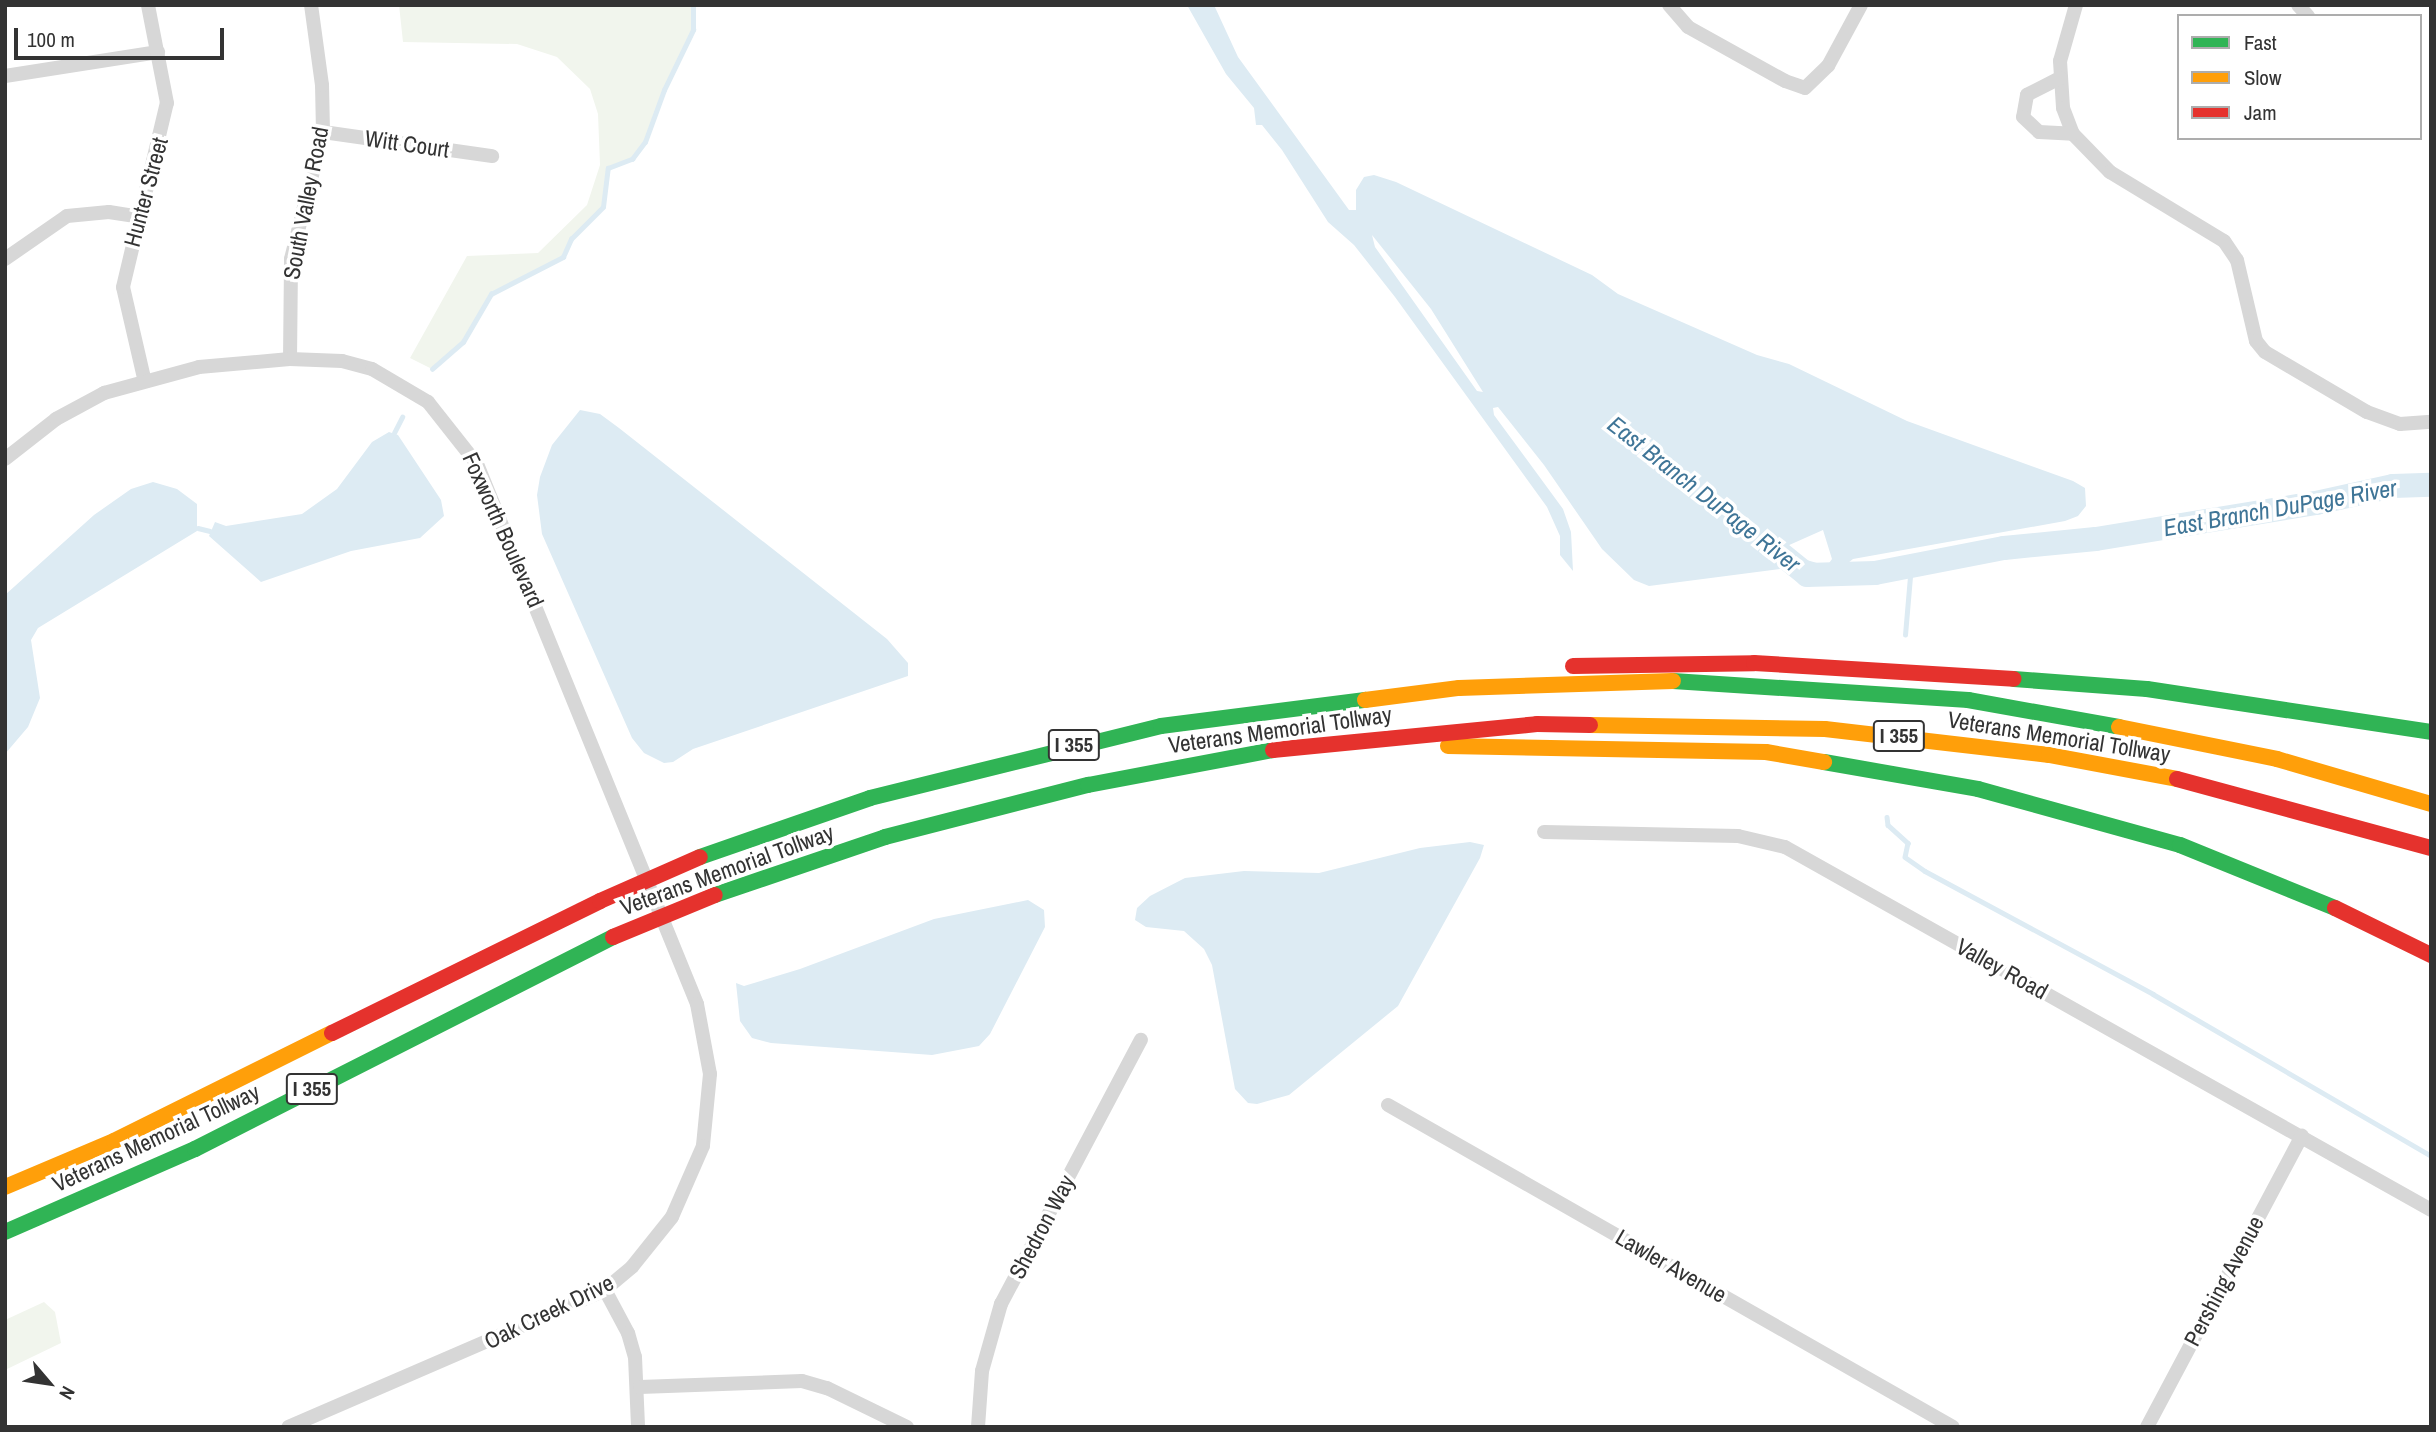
<!DOCTYPE html>
<style>
body{margin:0}
#map{position:relative;width:2436px;height:1432px;overflow:hidden;background:#fff;font-family:"Archivo Narrow",sans-serif}
div>[style]{position:absolute}
.green>*{inset:0;background:#f1f5ed}
.water>*{inset:0;background:#ddebf3}
.stream>*{height:4.5px;margin:-2.25px;padding:0 2.25px;transform-origin:2.25px;border-radius:2.25px;background:#ddebf3}
.river>*{height:24px;margin:-12px;padding:0 12px;transform-origin:12px;border-radius:12px;background:#ddebf3}
.street>*{height:14px;margin:-7px;padding:0 7px;transform-origin:7px;border-radius:7px;background:#d7d7d7}
.fast>*{height:16px;margin:-8px;padding:0 8px;transform-origin:8px;border-radius:8px;background:#30b455}
.slow>*{height:16px;margin:-8px;padding:0 8px;transform-origin:8px;border-radius:8px;background:#ff9f0a}
.jam>*{height:16px;margin:-8px;padding:0 8px;transform-origin:8px;border-radius:8px;background:#e5322d}
.jam-bridge>*{height:16px;margin:-8px;padding:0 8px;transform-origin:8px;border-radius:8px;background:#e5322d}
span{translate:-50% -50%;white-space:nowrap;text-align:center;line-height:1.15;-webkit-text-stroke:7px #fff;paint-order:stroke}
.shield-label span{padding:2px 5px;background:#fff;border:2px solid;border-radius:5px;-webkit-text-stroke-width:0}
.shield-label{font-size:21px;color:#333;font-weight:700}
.street-label{font-size:23px;color:#333}
.water-label{font-size:24px;color:#3f7597;font-style:italic}
.frame{position:absolute;inset:0;border:7px solid #333;pointer-events:none}
.legend{position:absolute;left:2177px;top:14px;width:245px;height:126px;box-sizing:border-box;background:#fff;border:2px solid #adadad;margin:0;padding:9px 12px;list-style:none;font-size:21px;color:#333}
.legend li{display:flex;align-items:center;gap:14px;height:35px}
.legend b{width:35px;border:2px solid #adadad}
.north{position:absolute;left:14px;top:1348px;width:70px;height:70px;-webkit-text-stroke:5px #fff;paint-order:stroke;rotate:119deg;font-size:19px;font-weight:700;line-height:28px;text-align:center;color:#333}
.north::after{content:'';display:block;margin:auto;width:24px;height:32px;background:#333;clip-path:polygon(50% 0,100% 100%,50% 72%,0 100%)}
.scale{position:absolute;left:14px;top:28px;width:210px;height:32px;box-sizing:border-box;border:4px solid #333;border-top:0;padding-left:9px;font-size:21px;line-height:24px;white-space:nowrap;color:#333;-webkit-text-stroke:5px #fff;paint-order:stroke}
</style>
<div id="map">
<div class="green">
<div style="clip-path:polygon(399px 5px,693px 5px,693px 30px,664px 90px,645px 142px,632px 159px,608px 168px,603px 207px,571px 239px,563px 257px,491px 295px,463px 342px,432px 369px,410px 358px,467px 256px,538px 253px,587px 205px,600px 165px,598px 114px,590px 89px,557px 57px,517px 44px,403px 42px)"></div>
<div style="clip-path:polygon(44px 1302px,55px 1312px,61px 1343px,5px 1370px,5px 1320px)"></div>
</div>
<div class="water">
<div style="clip-path:polygon(evenodd,1187px 5px,1214px 5px,1238px 57px,1349px 210px,1356px 210px,1356px 190px,1364px 177px,1374px 175px,1396px 182px,1592px 275px,1618px 294px,1757px 355px,1789px 364px,1907px 421px,2073px 481px,2085px 488px,2086px 506px,2078px 516px,2065px 521px,1853px 559px,1823px 583px,1805px 571px,1787px 568px,1649px 586px,1634px 580px,1602px 549px,1544px 465px,1498px 407px,1493px 408px,1494px 415px,1563px 509px,1571px 532px,1573px 571px,1560px 555px,1560px 536px,1547px 507px,1395px 297px,1354px 245px,1328px 222px,1282px 150px,1262px 125px,1256px 125px,1254px 108px,1226px 74px,1187px 5px,1372px 235px,1431px 309px,1483px 392px,1477px 391px,1375px 247px,1372px 235px,1187px 5px,1823px 530px,1832px 559px,1827px 566px,1800px 558px,1787px 546px,1823px 530px)"></div>
<div style="clip-path:polygon(580px 410px,600px 414px,619px 428px,887px 639px,908px 663px,908px 676px,693px 749px,673px 762px,664px 763px,644px 753px,632px 738px,542px 534px,537px 495px,540px 477px,552px 445px)"></div>
<div style="clip-path:polygon(389px 432px,398px 435px,441px 500px,444px 516px,420px 538px,351px 551px,261px 582px,209px 536px,215px 522px,226px 526px,302px 514px,337px 489px,372px 442px)"></div>
<div style="clip-path:polygon(153px 482px,177px 489px,197px 504px,197px 531px,38px 628px,31px 640px,40px 698px,28px 727px,5px 754px,5px 595px,94px 515px,131px 489px)"></div>
<div style="clip-path:polygon(1470px 842px,1484px 845px,1480px 858px,1398px 1006px,1289px 1095px,1257px 1104px,1248px 1103px,1235px 1089px,1212px 965px,1204px 949px,1184px 931px,1146px 927px,1135px 920px,1137px 908px,1150px 896px,1185px 878px,1244px 871px,1319px 873px,1420px 848px)"></div>
<div style="clip-path:polygon(1028px 900px,1044px 910px,1045px 927px,990px 1034px,979px 1046px,932px 1055px,771px 1043px,752px 1038px,740px 1021px,736px 983px,744px 986px,800px 969px,934px 919px)"></div>
</div>
<div class="stream">
<div style="left:432px;top:369px;width:41px;rotate:-41.1deg"></div>
<div style="left:463px;top:342px;width:56px;rotate:-59.7deg"></div>
<div style="left:491px;top:294px;width:81px;rotate:-27.2deg"></div>
<div style="left:563px;top:257px;width:20px;rotate:-66deg"></div>
<div style="left:571px;top:239px;width:45px;rotate:-45deg"></div>
<div style="left:603px;top:207px;width:39px;rotate:-83deg"></div>
<div style="left:608px;top:168px;width:26px;rotate:-21deg"></div>
<div style="left:632px;top:159px;width:21px;rotate:-53deg"></div>
<div style="left:645px;top:142px;width:55px;rotate:-69.9deg"></div>
<div style="left:664px;top:90px;width:67px;rotate:-64.2deg"></div>
<div style="left:693px;top:30px;width:25px;rotate:-90deg"></div>
<div style="left:394px;top:433px;width:18px;rotate:-63deg"></div>
<div style="left:198px;top:528px;width:12px;rotate:14deg"></div>
<div style="left:1905px;top:635px;width:70px;rotate:-85.1deg"></div>
<div style="left:1887px;top:817px;width:8px;rotate:83deg"></div>
<div style="left:1888px;top:825px;width:27px;rotate:42deg"></div>
<div style="left:1908px;top:843px;width:14px;rotate:102deg"></div>
<div style="left:1905px;top:857px;width:24px;rotate:35deg"></div>
<div style="left:1925px;top:871px;width:259px;rotate:28.3deg"></div>
<div style="left:2153px;top:994px;width:322px;rotate:30.2deg"></div>
</div>
<div class="river">
<div style="left:1780px;top:553px;width:35px;rotate:39deg"></div>
<div style="left:1807px;top:575px;width:68px;rotate:-1.7deg"></div>
<div style="left:1875px;top:573px;width:131px;rotate:-11deg"></div>
<div style="left:2004px;top:548px;width:92px;rotate:-5.6deg"></div>
<div style="left:2096px;top:539px;width:223px;rotate:-9.3deg"></div>
<div style="left:2316px;top:503px;width:79px;rotate:-12.4deg"></div>
<div style="left:2393px;top:486px;width:38px;rotate:-2deg"></div>
</div>
<div class="street">
<div style="left:1669px;top:5px;width:29px;rotate:49deg"></div>
<div style="left:1688px;top:27px;width:111px;rotate:29.1deg"></div>
<div style="left:1785px;top:81px;width:21px;rotate:19deg"></div>
<div style="left:1805px;top:88px;width:32px;rotate:-44deg"></div>
<div style="left:1828px;top:66px;width:69px;rotate:-61.6deg"></div>
<div style="left:2076px;top:5px;width:58px;rotate:105.9deg"></div>
<div style="left:2060px;top:61px;width:47px;rotate:86.3deg"></div>
<div style="left:2063px;top:108px;width:28px;rotate:69deg"></div>
<div style="left:2073px;top:134px;width:53px;rotate:45.8deg"></div>
<div style="left:2110px;top:172px;width:133px;rotate:31.2deg"></div>
<div style="left:2224px;top:241px;width:23px;rotate:56deg"></div>
<div style="left:2237px;top:260px;width:83px;rotate:76.8deg"></div>
<div style="left:2256px;top:341px;width:14px;rotate:51deg"></div>
<div style="left:2265px;top:352px;width:118px;rotate:30.5deg"></div>
<div style="left:2367px;top:412px;width:35px;rotate:20deg"></div>
<div style="left:2400px;top:424px;width:31px;rotate:-4deg"></div>
<div style="left:2298px;top:5px;width:15px;rotate:48deg"></div>
<div style="left:5px;top:76px;width:155px;rotate:-8.9deg"></div>
<div style="left:2060px;top:78px;width:37px;rotate:153deg"></div>
<div style="left:2027px;top:95px;width:22px;rotate:100deg"></div>
<div style="left:2023px;top:117px;width:22px;rotate:43deg"></div>
<div style="left:2039px;top:132px;width:34px;rotate:3deg"></div>
<div style="left:323px;top:132px;width:171px;rotate:8.1deg"></div>
<div style="left:5px;top:259px;width:75px;rotate:-34.7deg"></div>
<div style="left:67px;top:216px;width:42px;rotate:-5.4deg"></div>
<div style="left:109px;top:212px;width:30px;rotate:9deg"></div>
<div style="left:290px;top:359px;width:100px;rotate:-89.4deg"></div>
<div style="left:291px;top:259px;width:131px;rotate:-75.9deg"></div>
<div style="left:323px;top:132px;width:47px;rotate:-91.2deg"></div>
<div style="left:322px;top:85px;width:81px;rotate:-97.8deg"></div>
<div style="left:144px;top:378px;width:93px;rotate:-103deg"></div>
<div style="left:123px;top:287px;width:189px;rotate:-76.6deg"></div>
<div style="left:167px;top:103px;width:100px;rotate:-101deg"></div>
<div style="left:5px;top:459px;width:65px;rotate:-38.1deg"></div>
<div style="left:56px;top:419px;width:55px;rotate:-28.4deg"></div>
<div style="left:104px;top:393px;width:98px;rotate:-15.3deg"></div>
<div style="left:199px;top:367px;width:91px;rotate:-5deg"></div>
<div style="left:290px;top:359px;width:52px;rotate:2.2deg"></div>
<div style="left:342px;top:361px;width:31px;rotate:15deg"></div>
<div style="left:372px;top:369px;width:65px;rotate:30.5deg"></div>
<div style="left:428px;top:402px;width:79px;rotate:51.7deg"></div>
<div style="left:477px;top:464px;width:583px;rotate:67.83deg"></div>
<div style="left:697px;top:1004px;width:71px;rotate:79.5deg"></div>
<div style="left:710px;top:1074px;width:72px;rotate:95.6deg"></div>
<div style="left:703px;top:1146px;width:77px;rotate:113.6deg"></div>
<div style="left:672px;top:1217px;width:64px;rotate:128.7deg"></div>
<div style="left:632px;top:1267px;width:35px;rotate:140deg"></div>
<div style="left:605px;top:1290px;width:345px;rotate:156.6deg"></div>
<div style="left:1544px;top:832px;width:194px;rotate:1.2deg"></div>
<div style="left:1738px;top:836px;width:48px;rotate:13.2deg"></div>
<div style="left:1785px;top:847px;width:741px;rotate:29.33deg"></div>
<div style="left:1388px;top:1105px;width:650px;rotate:29.68deg"></div>
<div style="left:605px;top:1290px;width:49px;rotate:61.9deg"></div>
<div style="left:628px;top:1333px;width:25px;rotate:74deg"></div>
<div style="left:635px;top:1357px;width:70px;rotate:87.5deg"></div>
<div style="left:640px;top:1387px;width:162px;rotate:-2.1deg"></div>
<div style="left:802px;top:1381px;width:26px;rotate:16deg"></div>
<div style="left:827px;top:1388px;width:89px;rotate:26deg"></div>
<div style="left:978px;top:1427px;width:56px;rotate:-85.9deg"></div>
<div style="left:982px;top:1371px;width:70px;rotate:-74.2deg"></div>
<div style="left:1001px;top:1304px;width:299px;rotate:-62.1deg"></div>
<div style="left:2147px;top:1427px;width:330px;rotate:-62deg"></div>
</div>
<div class="fast">
<div style="left:2014px;top:679px;width:133px;rotate:4.3deg"></div>
<div style="left:2147px;top:689px;width:287px;rotate:8.6deg"></div>
<div style="left:1673px;top:681px;width:296px;rotate:3.7deg"></div>
<div style="left:1968px;top:700px;width:153px;rotate:10.1deg"></div>
<div style="left:1824px;top:762px;width:156px;rotate:9.9deg"></div>
<div style="left:1978px;top:789px;width:210px;rotate:15.5deg"></div>
<div style="left:2180px;top:845px;width:167px;rotate:22.1deg"></div>
<div style="left:700px;top:857px;width:180px;rotate:-19.1deg"></div>
<div style="left:870px;top:798px;width:300px;rotate:-13.9deg"></div>
<div style="left:1161px;top:726px;width:206px;rotate:-7.3deg"></div>
<div style="left:715px;top:895px;width:180px;rotate:-18.8deg"></div>
<div style="left:885px;top:837px;width:210px;rotate:-14.4deg"></div>
<div style="left:1088px;top:785px;width:188px;rotate:-10.7deg"></div>
<div style="left:5px;top:1232px;width:207px;rotate:-23.6deg"></div>
<div style="left:195px;top:1149px;width:469px;rotate:-26.9deg"></div>
</div>
<div class="slow">
<div style="left:1365px;top:700px;width:95px;rotate:-7.3deg"></div>
<div style="left:1459px;top:688px;width:214px;rotate:-1.9deg"></div>
<div style="left:1590px;top:725px;width:235px;rotate:1deg"></div>
<div style="left:1825px;top:729px;width:226px;rotate:6.6deg"></div>
<div style="left:2049px;top:755px;width:130px;rotate:10.6deg"></div>
<div style="left:2119px;top:727px;width:161px;rotate:11.4deg"></div>
<div style="left:2277px;top:759px;width:160px;rotate:16.3deg"></div>
<div style="left:1448px;top:746px;width:318px;rotate:1.1deg"></div>
<div style="left:1766px;top:752px;width:59px;rotate:9.8deg"></div>
<div style="left:5px;top:1187px;width:118px;rotate:-22.9deg"></div>
<div style="left:114px;top:1141px;width:243px;rotate:-26.4deg"></div>
</div>
<div class="jam">
<div style="left:1573px;top:666px;width:181px;rotate:-0.9deg"></div>
<div style="left:1754px;top:663px;width:260px;rotate:3.5deg"></div>
<div style="left:1273px;top:750px;width:265px;rotate:-5.6deg"></div>
<div style="left:1537px;top:724px;width:53px;rotate:1.1deg"></div>
<div style="left:2177px;top:779px;width:263px;rotate:15.2deg"></div>
<div style="left:2335px;top:908px;width:107px;rotate:26.1deg"></div>
<div style="left:332px;top:1033px;width:299px;rotate:-26.2deg"></div>
</div>
<div class="jam-bridge">
<div style="left:600px;top:901px;width:109px;rotate:-23.7deg"></div>
<div style="left:613px;top:937px;width:110px;rotate:-22.4deg"></div>
</div>
<div class="shield-label">
<span style="left:1899px;top:736px">I 355</span>
<span style="left:1074px;top:745px">I 355</span>
<span style="left:312px;top:1089px">I 355</span>
</div>
<div class="street-label">
<span style="left:407px;top:144px;rotate:8deg">Witt Court</span>
<span style="left:146px;top:192px;rotate:-75deg">Hunter Street</span>
<span style="left:306px;top:203px;rotate:-79deg">South Valley Road</span>
<span style="left:503px;top:530px;rotate:66deg">Foxworth Boulevard</span>
<span style="left:1280px;top:730px;rotate:-8deg">Veterans Memorial Tollway</span>
<span style="left:2059px;top:737px;rotate:9deg">Veterans Memorial Tollway</span>
<span style="left:727px;top:870px;rotate:-20deg">Veterans Memorial Tollway</span>
<span style="left:2002px;top:969px;rotate:29deg">Valley Road</span>
<span style="left:156px;top:1138px;rotate:-25deg">Veterans Memorial Tollway</span>
<span style="left:1042px;top:1227px;rotate:-62deg">Shedron Way</span>
<span style="left:1671px;top:1266px;rotate:30deg">Lawler Avenue</span>
<span style="left:2224px;top:1281px;rotate:-62deg">Pershing Avenue</span>
<span style="left:549px;top:1312px;rotate:-26deg">Oak Creek Drive</span>
</div>
<div class="water-label">
<span style="left:1704px;top:494px;rotate:38deg">East Branch DuPage River</span>
<span style="left:2280px;top:508px;rotate:-10deg">East Branch DuPage River</span>
</div>
<div class="frame"></div>
<ul class="legend">
<li><b style="height:9px;background:#30b455"></b>Fast</li>
<li><b style="height:9px;background:#ff9f0a"></b>Slow</li>
<li><b style="height:9px;background:#e5322d"></b>Jam</li>
</ul>
<div class="north">N</div>
<div class="scale">100 m</div>
</div>
